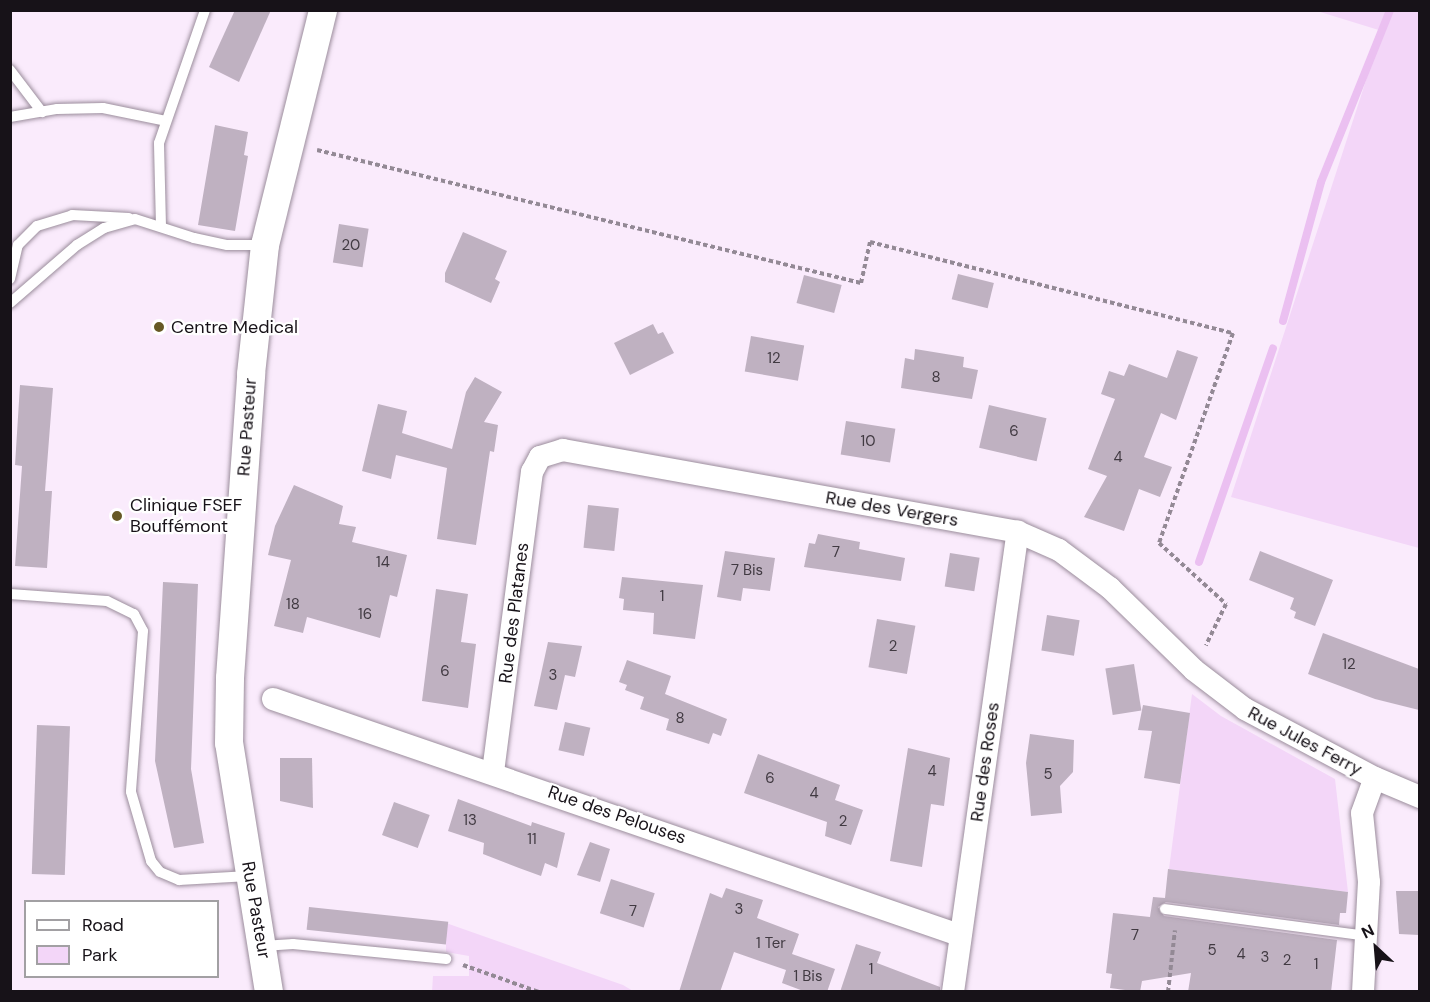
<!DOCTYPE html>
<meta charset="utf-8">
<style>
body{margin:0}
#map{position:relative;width:1430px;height:1002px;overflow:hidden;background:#faebfc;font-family:"DM Sans",sans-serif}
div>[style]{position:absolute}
.green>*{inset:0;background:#f3d6f8}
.stream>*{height:8px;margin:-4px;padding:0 4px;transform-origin:4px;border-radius:4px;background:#ebc0f1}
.building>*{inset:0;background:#bfb1c1;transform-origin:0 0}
.path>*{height:4px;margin-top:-2px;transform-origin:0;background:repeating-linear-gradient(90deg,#938995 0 4.5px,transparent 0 7.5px)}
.roads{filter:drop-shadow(0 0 2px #9b8d9c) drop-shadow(0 0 2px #9b8d9c)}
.service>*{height:10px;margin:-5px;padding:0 5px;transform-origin:5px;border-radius:5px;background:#fff}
.minor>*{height:22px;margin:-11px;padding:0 11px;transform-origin:11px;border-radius:11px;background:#fff}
.tertiary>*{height:28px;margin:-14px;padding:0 14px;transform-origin:14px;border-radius:14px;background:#fff}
.dots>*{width:16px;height:16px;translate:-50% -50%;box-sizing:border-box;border:3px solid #fff;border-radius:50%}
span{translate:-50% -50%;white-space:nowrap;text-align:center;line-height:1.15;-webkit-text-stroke:4.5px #fff;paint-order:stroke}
.number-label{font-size:15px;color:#413a42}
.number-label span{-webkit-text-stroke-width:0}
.poi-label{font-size:18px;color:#171218}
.left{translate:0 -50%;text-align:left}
.street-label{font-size:18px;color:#171218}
.frame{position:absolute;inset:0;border:12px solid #171218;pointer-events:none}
.legend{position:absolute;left:24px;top:900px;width:195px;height:78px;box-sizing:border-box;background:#fff;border:2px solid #a2a0a3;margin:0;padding:8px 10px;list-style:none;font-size:18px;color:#171218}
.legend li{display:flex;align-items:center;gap:12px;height:30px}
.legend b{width:30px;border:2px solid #a2a0a3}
.north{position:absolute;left:1346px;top:918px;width:60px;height:60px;-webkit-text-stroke:4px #fff;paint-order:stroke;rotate:334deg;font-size:16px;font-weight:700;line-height:24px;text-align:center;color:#171218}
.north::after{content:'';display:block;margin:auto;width:21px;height:27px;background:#171218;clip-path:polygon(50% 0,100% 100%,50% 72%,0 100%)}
</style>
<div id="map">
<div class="green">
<div style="clip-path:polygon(1317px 11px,1419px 11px,1419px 548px,1231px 497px,1382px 31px)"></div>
<div style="clip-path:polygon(1192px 694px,1221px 716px,1335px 779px,1348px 892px,1169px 869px)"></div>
<div style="clip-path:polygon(446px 923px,623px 985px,633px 991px,432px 992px,433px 976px,469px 976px,469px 956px,446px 952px)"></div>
</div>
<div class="stream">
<div style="left:1283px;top:321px;width:144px;rotate:-74.7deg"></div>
<div style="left:1321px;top:182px;width:185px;rotate:-68.1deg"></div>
<div style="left:1199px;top:562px;width:226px;rotate:-70.9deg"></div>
</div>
<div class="building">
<div style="clip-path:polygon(235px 10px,271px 10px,239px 82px,209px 67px)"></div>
<div style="clip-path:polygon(215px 125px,248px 132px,244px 155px,248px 156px,235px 231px,198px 225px)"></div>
<div style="left:339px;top:224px;width:30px;height:39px;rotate:9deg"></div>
<div style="clip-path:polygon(463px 232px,507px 251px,495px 279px,500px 282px,491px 303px,445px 282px,445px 273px)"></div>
<div style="left:958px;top:274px;width:37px;height:26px;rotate:14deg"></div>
<div style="left:804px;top:275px;width:39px;height:29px;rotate:15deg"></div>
<div style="clip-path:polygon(653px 324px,658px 334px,663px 332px,674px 353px,630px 375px,614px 343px)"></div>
<div style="left:751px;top:336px;width:54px;height:36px;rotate:10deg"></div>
<div style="clip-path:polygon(915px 349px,964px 357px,963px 367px,978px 370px,972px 399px,901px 388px,905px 358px,914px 360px)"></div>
<div style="clip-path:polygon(1177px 350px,1198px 357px,1176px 420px,1161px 413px,1144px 457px,1172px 467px,1160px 497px,1139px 489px,1124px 531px,1084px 517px,1107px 476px,1088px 469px,1115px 399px,1101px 394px,1109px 371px,1124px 376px,1129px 364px,1167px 378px)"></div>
<div style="clip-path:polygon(475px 377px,502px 392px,484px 422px,498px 425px,494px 452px,490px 451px,476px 545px,437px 539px,447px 468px,396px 455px,391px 479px,362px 471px,378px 404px,407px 411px,402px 433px,452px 449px,466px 392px)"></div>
<div style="clip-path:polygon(20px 385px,53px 388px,45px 491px,52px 491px,47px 568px,15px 566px,22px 466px,15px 465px)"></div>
<div style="left:989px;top:405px;width:59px;height:44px;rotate:13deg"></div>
<div style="left:846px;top:421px;width:50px;height:34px;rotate:9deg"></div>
<div style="clip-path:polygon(294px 485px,343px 506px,339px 524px,356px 527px,352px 542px,407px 555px,397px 597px,390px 595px,380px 638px,307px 617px,303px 633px,274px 626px,291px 560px,268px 555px,275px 526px)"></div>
<div style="left:588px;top:505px;width:31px;height:43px;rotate:6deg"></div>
<div style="clip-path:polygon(818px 534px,860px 542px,859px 549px,905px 558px,901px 581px,804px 567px,809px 543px,815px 544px)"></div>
<div style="clip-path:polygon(725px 551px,775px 558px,770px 591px,743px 588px,741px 601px,717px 597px)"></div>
<div style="clip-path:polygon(1260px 551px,1333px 580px,1315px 626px,1294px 618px,1296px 612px,1290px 609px,1294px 598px,1249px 580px)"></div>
<div style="left:950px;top:553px;width:30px;height:34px;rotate:9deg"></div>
<div style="clip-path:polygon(622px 577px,703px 585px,695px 639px,653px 634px,654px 613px,623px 610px,624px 599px,619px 598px)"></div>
<div style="clip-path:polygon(163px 582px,198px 584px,191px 769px,204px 843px,174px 848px,155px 761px)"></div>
<div style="clip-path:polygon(436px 589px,468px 594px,461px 642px,476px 644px,468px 708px,422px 701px)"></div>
<div style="left:1047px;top:615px;width:33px;height:36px;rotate:9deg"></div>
<div style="left:877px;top:619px;width:39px;height:49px;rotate:10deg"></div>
<div style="clip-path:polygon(1323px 633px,1419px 669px,1419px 710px,1375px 699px,1308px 674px)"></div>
<div style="clip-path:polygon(548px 642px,582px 646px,575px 677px,565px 675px,557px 710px,534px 706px)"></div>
<div style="clip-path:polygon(627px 660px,671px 676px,665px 694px,727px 719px,721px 736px,713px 733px,709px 744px,666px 730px,669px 719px,640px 709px,644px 697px,625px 690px,627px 685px,619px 682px)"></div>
<div style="left:1134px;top:664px;width:47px;height:29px;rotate:81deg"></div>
<div style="clip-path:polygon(1143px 705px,1190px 713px,1180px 784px,1144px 778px,1152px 731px,1138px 730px)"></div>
<div style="left:565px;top:722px;width:26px;height:29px;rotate:13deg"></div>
<div style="left:37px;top:725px;width:33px;height:149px;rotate:2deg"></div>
<div style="clip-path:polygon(1030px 734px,1074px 740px,1073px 772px,1060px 786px,1062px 813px,1031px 816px,1026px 763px)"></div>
<div style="clip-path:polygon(908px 748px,950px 758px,944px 806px,931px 804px,922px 867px,890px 861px)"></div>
<div style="clip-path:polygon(758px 754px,840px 785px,835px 800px,863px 810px,851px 845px,825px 836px,827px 822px,744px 793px)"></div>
<div style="clip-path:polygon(280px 758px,312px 758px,313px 808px,280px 801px)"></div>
<div style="clip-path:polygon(458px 799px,531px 826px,532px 822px,565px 833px,557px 868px,545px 863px,541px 876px,519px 868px,483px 854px,484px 843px,448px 831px)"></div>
<div style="left:394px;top:802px;width:38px;height:35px;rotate:20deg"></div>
<div style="clip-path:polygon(590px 842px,610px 849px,600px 882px,577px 875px)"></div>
<div style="clip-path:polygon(1168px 869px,1348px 892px,1346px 913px,1340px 913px,1339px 925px,1166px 902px,1158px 907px,1164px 916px,1337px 940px,1331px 992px,1188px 992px,1191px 973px,1142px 981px,1140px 992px,1110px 988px,1112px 974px,1106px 973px,1113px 913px,1150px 917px,1153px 897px,1165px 898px)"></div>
<div style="left:611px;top:879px;width:46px;height:36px;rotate:18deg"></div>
<div style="clip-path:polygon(726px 888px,763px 900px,757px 918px,799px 934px,792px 954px,835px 969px,827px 992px,806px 992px,782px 983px,786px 970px,734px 952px,720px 992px,679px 992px,710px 893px,722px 898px)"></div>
<div style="clip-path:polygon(1396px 891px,1419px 891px,1419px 935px,1399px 934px)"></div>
<div style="left:309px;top:907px;width:140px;height:23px;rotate:6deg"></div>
<div style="clip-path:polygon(856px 944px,881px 952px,877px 963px,940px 987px,940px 992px,840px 992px)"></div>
</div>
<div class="path">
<div style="left:317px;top:150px;width:560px;rotate:13.74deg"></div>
<div style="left:861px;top:283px;width:42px;rotate:-77.6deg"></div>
<div style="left:870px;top:242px;width:374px;rotate:14.1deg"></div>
<div style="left:1233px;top:333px;width:223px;rotate:109.4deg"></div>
<div style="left:1159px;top:543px;width:91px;rotate:42.3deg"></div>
<div style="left:1226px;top:604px;width:46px;rotate:116deg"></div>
<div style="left:463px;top:965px;width:81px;rotate:19.6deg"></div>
<div style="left:1168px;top:992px;width:62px;rotate:-83.6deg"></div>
</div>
<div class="roads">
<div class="service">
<div style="left:10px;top:70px;width:53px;rotate:52.7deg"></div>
<div style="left:10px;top:117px;width:48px;rotate:-9.7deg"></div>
<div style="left:57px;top:109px;width:46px;rotate:-1.2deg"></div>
<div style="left:103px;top:108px;width:64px;rotate:11.7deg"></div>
<div style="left:161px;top:226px;width:83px;rotate:-91.4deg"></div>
<div style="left:159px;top:143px;width:141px;rotate:-70.9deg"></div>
<div style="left:10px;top:279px;width:35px;rotate:-77deg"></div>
<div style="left:18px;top:245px;width:27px;rotate:-45deg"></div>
<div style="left:37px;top:226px;width:37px;rotate:-17deg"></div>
<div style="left:72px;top:215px;width:57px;rotate:3deg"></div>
<div style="left:10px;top:303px;width:89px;rotate:-40.9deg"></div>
<div style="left:77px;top:245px;width:32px;rotate:-32deg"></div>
<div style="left:104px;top:228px;width:32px;rotate:-16deg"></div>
<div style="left:135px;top:219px;width:62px;rotate:17.9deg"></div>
<div style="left:194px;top:238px;width:34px;rotate:12deg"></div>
<div style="left:227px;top:245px;width:37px"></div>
<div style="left:10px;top:594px;width:97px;rotate:4.1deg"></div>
<div style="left:107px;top:601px;width:30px;rotate:26deg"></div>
<div style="left:134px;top:614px;width:19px;rotate:62deg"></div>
<div style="left:143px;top:631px;width:161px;rotate:94.3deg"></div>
<div style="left:131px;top:792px;width:72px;rotate:73.8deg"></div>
<div style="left:151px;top:861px;width:14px;rotate:51deg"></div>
<div style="left:160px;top:872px;width:21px;rotate:23deg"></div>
<div style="left:179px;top:880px;width:70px;rotate:-3.3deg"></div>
<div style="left:1165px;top:909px;width:204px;rotate:7.6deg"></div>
<div style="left:263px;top:946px;width:30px;rotate:-4deg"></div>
<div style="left:293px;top:944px;width:154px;rotate:5.6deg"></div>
</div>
<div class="minor">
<div style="left:273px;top:699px;width:725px;rotate:18.98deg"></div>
<div style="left:493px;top:772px;width:303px;rotate:-82.6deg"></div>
<div style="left:532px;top:472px;width:17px;rotate:-62deg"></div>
<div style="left:540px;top:457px;width:24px;rotate:-17deg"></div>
<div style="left:563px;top:450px;width:462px;rotate:10.2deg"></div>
<div style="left:1018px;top:532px;width:45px;rotate:23.7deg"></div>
<div style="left:1059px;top:550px;width:64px;rotate:36.7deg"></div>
<div style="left:1110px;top:588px;width:117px;rotate:44.3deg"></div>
<div style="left:1194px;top:670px;width:64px;rotate:37.4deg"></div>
<div style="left:1245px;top:709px;width:147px;rotate:28deg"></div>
<div style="left:1375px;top:778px;width:49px;rotate:22.9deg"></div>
<div style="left:953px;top:992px;width:465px;rotate:-82deg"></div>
<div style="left:1363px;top:992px;width:110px;rotate:-86.9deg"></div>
<div style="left:1369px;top:882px;width:69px;rotate:-95.8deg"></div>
<div style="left:1362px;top:813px;width:37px;rotate:-70deg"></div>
</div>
<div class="tertiary">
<div style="left:269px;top:992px;width:252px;rotate:-99.1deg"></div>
<div style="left:229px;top:743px;width:65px;rotate:-89.1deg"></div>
<div style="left:230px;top:678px;width:305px;rotate:-86deg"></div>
<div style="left:251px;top:374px;width:130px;rotate:-83.8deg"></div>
<div style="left:265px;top:245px;width:242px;rotate:-76.1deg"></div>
</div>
</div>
<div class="dots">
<div style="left:159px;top:327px;background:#665825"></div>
<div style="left:117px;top:516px;background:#665825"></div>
</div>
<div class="number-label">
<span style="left:351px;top:246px">20</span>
<span style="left:774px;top:359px">12</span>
<span style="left:936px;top:378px">8</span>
<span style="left:1014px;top:432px">6</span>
<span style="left:868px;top:442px">10</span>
<span style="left:1118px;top:458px">4</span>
<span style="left:836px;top:553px">7</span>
<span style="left:383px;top:563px">14</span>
<span style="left:747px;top:571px">7 Bis</span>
<span style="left:662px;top:597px">1</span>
<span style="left:293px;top:605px">18</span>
<span style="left:365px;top:615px">16</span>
<span style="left:893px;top:647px">2</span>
<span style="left:1349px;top:665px">12</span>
<span style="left:445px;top:672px">6</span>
<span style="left:553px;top:676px">3</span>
<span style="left:680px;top:719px">8</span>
<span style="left:932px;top:772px">4</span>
<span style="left:1048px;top:775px">5</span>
<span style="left:770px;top:779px">6</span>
<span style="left:814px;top:794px">4</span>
<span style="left:470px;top:821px">13</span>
<span style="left:843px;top:822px">2</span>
<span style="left:532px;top:840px">11</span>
<span style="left:739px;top:910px">3</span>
<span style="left:633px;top:912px">7</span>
<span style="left:1135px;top:936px">7</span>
<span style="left:771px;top:944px">1 Ter</span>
<span style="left:1212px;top:951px">5</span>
<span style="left:1241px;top:955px">4</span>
<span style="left:1265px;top:958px">3</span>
<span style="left:1287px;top:961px">2</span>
<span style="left:1316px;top:965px">1</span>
<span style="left:871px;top:970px">1</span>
<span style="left:808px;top:977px">1 Bis</span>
</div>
<div class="poi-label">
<span class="left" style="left:171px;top:327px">Centre Medical</span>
<span class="left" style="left:130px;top:516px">Clinique FSEF<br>Bouffémont</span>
</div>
<div class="street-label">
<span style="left:247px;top:427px;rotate:-86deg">Rue Pasteur</span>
<span style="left:892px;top:509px;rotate:10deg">Rue des Vergers</span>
<span style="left:514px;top:613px;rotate:-83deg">Rue des Platanes</span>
<span style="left:1305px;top:741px;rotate:28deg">Rue Jules Ferry</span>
<span style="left:985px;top:762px;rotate:-82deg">Rue des Roses</span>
<span style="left:617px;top:815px;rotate:19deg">Rue des Pelouses</span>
<span style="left:256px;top:910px;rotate:80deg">Rue Pasteur</span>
</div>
<div class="frame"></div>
<ul class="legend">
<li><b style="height:8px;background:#fff"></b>Road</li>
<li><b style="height:16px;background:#f3d6f8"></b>Park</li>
</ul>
<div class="north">N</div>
</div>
